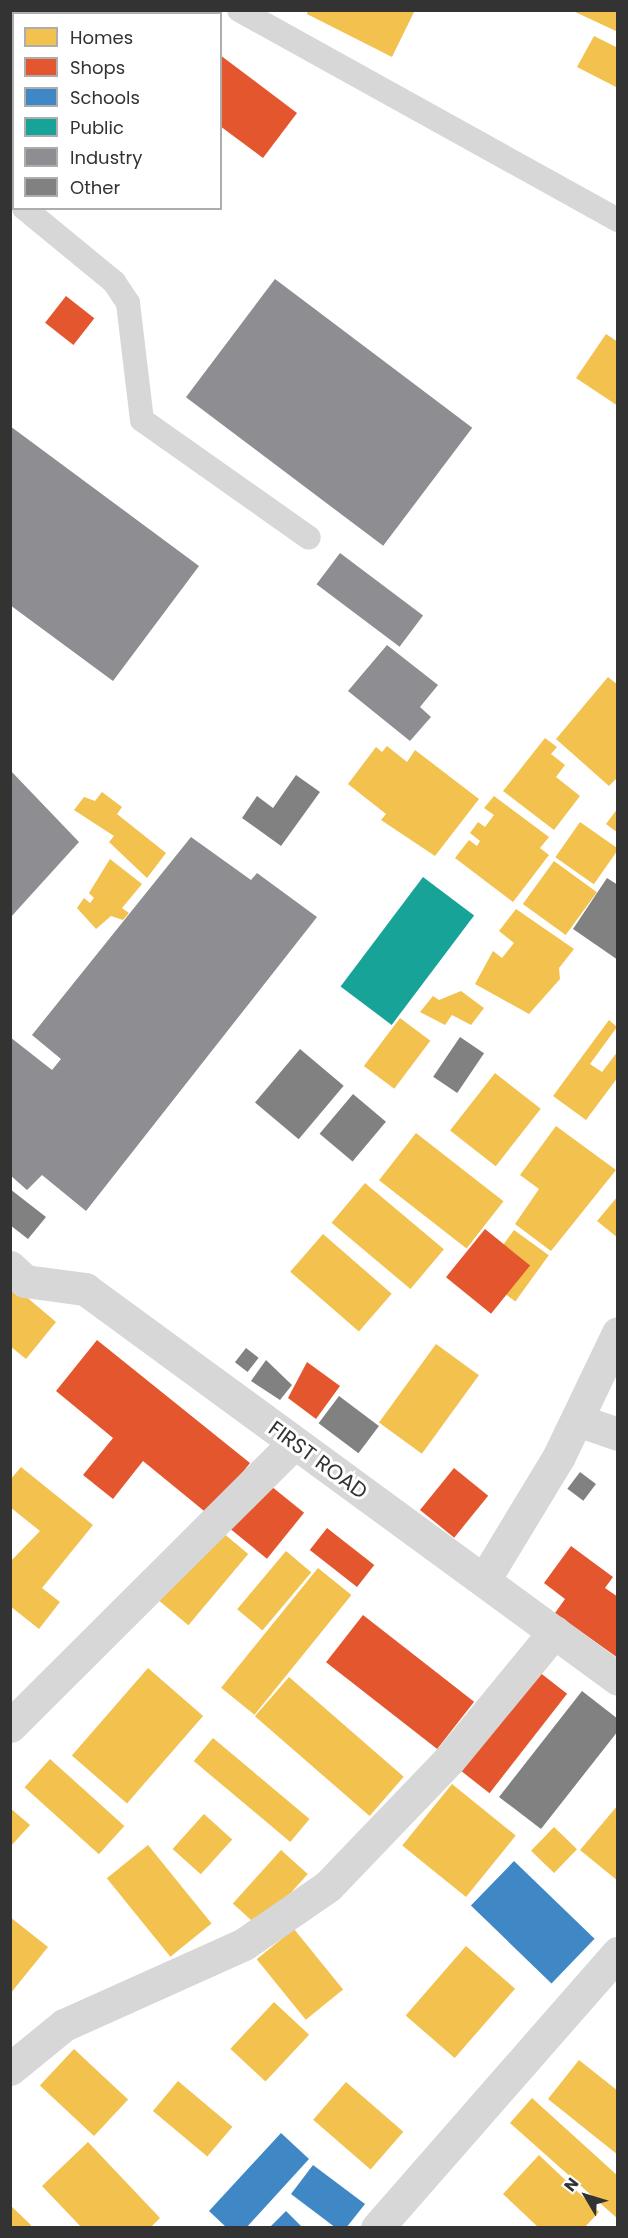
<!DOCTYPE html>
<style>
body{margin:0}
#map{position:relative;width:628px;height:2238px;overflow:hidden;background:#fff;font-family:Poppins,sans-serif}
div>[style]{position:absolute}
.homes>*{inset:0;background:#f2c14e;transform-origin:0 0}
.shops>*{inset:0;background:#e4572e;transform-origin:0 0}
.schools>*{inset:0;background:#3f88c5;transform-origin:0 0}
.public>*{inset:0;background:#17a398;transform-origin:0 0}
.industry>*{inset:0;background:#8d8d92;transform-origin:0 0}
.building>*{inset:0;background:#818181;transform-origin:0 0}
.lane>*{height:24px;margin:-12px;padding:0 12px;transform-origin:12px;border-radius:12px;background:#d7d7d7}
.street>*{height:33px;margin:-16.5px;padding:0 16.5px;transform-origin:16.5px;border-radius:16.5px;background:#d7d7d7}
span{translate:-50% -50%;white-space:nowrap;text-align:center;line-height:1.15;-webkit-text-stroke:6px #fff;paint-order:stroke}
.street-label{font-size:21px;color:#333}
.frame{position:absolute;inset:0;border:12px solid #333;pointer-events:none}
.legend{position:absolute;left:12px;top:12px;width:210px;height:198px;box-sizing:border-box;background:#fff;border:2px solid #adadad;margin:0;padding:8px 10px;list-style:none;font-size:18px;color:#333}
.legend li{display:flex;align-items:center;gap:12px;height:30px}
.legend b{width:30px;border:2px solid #adadad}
.north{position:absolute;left:556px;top:2166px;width:60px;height:60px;-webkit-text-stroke:4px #fff;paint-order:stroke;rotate:308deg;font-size:16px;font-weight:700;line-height:24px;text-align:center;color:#333}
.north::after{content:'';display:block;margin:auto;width:21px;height:27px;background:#333;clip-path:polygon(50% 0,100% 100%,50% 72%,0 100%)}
</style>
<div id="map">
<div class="homes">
<div style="clip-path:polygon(308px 10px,415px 10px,392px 57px,307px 14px)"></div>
<div style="clip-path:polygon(571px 10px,618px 10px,618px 32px)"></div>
<div style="clip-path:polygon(594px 36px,618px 48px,618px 88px,577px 67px)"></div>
<div style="clip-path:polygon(606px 334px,618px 342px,618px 406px,576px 378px)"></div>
<div style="clip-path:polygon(608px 677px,618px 685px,618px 777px,609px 786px,556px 739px)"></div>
<div style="clip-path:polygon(545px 738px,557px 747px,551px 754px,565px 765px,556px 777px,580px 796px,554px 830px,503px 791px)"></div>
<div style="clip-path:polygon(387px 746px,407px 762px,415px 750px,479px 799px,435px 856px,381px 820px,386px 814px,348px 784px,376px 747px,382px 752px)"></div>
<div style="clip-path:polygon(102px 792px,122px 807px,117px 814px,166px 853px,147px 878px,109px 842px,114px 836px,74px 810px,84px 797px,95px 801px)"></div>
<div style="clip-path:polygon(494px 796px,549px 837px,540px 848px,549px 855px,513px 902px,455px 858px,469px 840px,477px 846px,480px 841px,470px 833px,478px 822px,485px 827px,494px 815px,484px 808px)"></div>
<div style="clip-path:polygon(618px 808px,618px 833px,606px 824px)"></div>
<div style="left:580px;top:822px;width:47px;height:43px;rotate:35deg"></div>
<div style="clip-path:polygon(110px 859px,142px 884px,122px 908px,129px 913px,123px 920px,111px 916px,96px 929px,77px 908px,84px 898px,90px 903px,94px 898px,89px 893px)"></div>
<div style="left:554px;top:861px;width:53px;height:53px;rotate:36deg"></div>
<div style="clip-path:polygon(516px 909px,574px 949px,559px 968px,560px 979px,529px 1014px,475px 984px,493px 951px,502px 958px,514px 943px,499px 931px)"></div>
<div style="clip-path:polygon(461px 991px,484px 1008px,471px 1025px,452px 1015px,445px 1025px,420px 1012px,433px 996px,439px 1000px)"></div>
<div style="left:400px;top:1018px;width:38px;height:60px;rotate:37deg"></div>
<div style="clip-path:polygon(609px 1020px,617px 1027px,590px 1064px,602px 1072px,618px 1051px,618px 1077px,586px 1120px,553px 1096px)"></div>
<div style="left:495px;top:1073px;width:58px;height:73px;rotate:38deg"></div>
<div style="clip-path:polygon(556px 1126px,616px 1170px,551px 1251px,515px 1224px,539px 1189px,520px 1175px)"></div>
<div style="left:416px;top:1133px;width:111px;height:60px;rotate:38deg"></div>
<div style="left:365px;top:1183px;width:103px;height:52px;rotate:40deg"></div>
<div style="clip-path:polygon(618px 1196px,618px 1238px,597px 1221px)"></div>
<div style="left:514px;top:1230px;width:43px;height:57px;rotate:36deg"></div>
<div style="left:323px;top:1234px;width:91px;height:50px;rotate:41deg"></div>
<div style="clip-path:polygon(10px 1283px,56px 1322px,26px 1359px,10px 1346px)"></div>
<div style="left:436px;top:1344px;width:53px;height:97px;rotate:36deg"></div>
<div style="clip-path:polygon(21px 1467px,93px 1525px,42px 1588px,60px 1602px,39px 1629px,10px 1606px,10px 1562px,40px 1531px,10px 1507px,10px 1480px)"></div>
<div style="left:216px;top:1527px;width:42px;height:93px;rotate:40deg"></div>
<div style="left:286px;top:1551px;width:33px;height:76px;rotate:40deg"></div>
<div style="left:318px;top:1568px;width:43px;height:154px;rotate:39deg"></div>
<div style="left:148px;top:1668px;width:73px;height:116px;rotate:41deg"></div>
<div style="left:289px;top:1677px;width:152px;height:52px;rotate:41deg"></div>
<div style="left:213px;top:1738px;width:126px;height:30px;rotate:40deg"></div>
<div style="left:50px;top:1759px;width:100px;height:38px;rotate:42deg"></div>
<div style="left:452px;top:1784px;width:82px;height:79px;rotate:39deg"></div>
<div style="clip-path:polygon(618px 1805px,618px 1881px,580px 1850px)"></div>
<div style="clip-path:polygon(10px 1808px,30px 1825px,10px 1847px)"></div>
<div style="left:204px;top:1814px;width:38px;height:47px;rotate:42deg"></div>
<div style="left:554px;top:1827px;width:32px;height:33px;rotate:44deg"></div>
<div style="left:148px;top:1845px;width:101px;height:53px;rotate:51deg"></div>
<div style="left:281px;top:1850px;width:36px;height:72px;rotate:42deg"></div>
<div style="clip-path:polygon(10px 1917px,48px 1947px,10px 1994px)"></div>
<div style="left:294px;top:1929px;width:78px;height:48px;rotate:51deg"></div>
<div style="left:466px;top:1946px;width:65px;height:92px;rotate:41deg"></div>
<div style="left:274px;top:2002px;width:48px;height:64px;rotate:43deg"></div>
<div style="left:74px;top:2049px;width:74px;height:50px;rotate:43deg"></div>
<div style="clip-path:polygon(579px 2060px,618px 2091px,618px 2155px,548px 2099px)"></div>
<div style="left:178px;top:2081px;width:71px;height:39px;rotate:40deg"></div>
<div style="left:346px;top:2082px;width:76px;height:50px;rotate:41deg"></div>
<div style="clip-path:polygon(532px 2098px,618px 2176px,618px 2219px,510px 2123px)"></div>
<div style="clip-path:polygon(88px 2142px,160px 2218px,150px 2228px,82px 2228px,42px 2186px)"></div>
<div style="clip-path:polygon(539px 2155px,599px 2212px,584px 2228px,539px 2228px,503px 2194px)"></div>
<div style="clip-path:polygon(10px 2205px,31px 2225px,28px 2228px,10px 2228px)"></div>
</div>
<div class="shops">
<div style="clip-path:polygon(143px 10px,162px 10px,166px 14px,140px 14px)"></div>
<div style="clip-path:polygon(220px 55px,297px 113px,263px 158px,220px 126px)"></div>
<div style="left:66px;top:296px;width:36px;height:34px;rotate:38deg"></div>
<div style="left:485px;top:1229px;width:58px;height:62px;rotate:39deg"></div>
<div style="clip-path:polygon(97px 1340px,250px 1463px,209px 1515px,143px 1461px,113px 1499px,83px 1475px,113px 1438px,56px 1391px)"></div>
<div style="clip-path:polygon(307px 1362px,340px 1386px,316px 1419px,288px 1398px)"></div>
<div style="left:454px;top:1468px;width:44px;height:54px;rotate:39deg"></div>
<div style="left:266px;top:1482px;width:49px;height:59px;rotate:39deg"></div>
<div style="left:327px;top:1528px;width:60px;height:28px;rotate:38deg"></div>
<div style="clip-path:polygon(571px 1546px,613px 1577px,605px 1588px,618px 1597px,618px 1658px,555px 1613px,565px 1599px,544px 1583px)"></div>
<div style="left:363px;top:1615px;width:141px;height:60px;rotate:38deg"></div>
<div style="left:534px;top:1668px;width:42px;height:126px;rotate:38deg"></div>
</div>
<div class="schools">
<div style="left:514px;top:1861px;width:112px;height:62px;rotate:44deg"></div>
<div style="clip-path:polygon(281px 2133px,309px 2159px,246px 2228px,227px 2228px,209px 2211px)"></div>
<div style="clip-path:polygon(313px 2165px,365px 2204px,346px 2228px,336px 2228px,291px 2194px)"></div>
<div style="clip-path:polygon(286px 2211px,303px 2228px,269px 2228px)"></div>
</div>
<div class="public">
<div style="left:423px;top:877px;width:64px;height:137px;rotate:37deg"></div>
</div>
<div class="industry">
<div style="left:275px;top:279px;width:247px;height:148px;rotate:37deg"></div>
<div style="clip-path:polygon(10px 426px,199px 566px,113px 681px,10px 605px)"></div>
<div style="left:340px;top:553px;width:104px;height:39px;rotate:37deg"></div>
<div style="clip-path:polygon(387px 645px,438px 685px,420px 707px,431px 717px,410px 741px,348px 691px)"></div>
<div style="clip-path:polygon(10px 770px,79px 842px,10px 918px)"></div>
<div style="clip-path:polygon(191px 837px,251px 880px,257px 873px,317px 917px,86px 1211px,42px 1175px,27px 1190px,10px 1175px,10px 1037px,52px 1070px,61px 1059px,32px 1035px)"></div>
</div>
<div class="building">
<div style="clip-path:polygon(296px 775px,320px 792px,281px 846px,242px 818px,257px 796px,273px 808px)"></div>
<div style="clip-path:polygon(607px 878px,618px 885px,618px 960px,573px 929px)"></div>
<div style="left:460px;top:1037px;width:29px;height:48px;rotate:34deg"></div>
<div style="left:300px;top:1049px;width:57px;height:70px;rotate:40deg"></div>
<div style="left:353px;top:1094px;width:43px;height:52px;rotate:40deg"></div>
<div style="clip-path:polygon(10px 1189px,46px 1217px,28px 1239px,10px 1225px)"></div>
<div style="left:246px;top:1348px;width:16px;height:18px;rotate:38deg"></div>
<div style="clip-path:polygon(266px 1360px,292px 1385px,280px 1400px,251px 1381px)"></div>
<div style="left:339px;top:1396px;width:50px;height:34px;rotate:37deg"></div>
<div style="left:580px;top:1472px;width:20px;height:21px;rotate:37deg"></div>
<div style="clip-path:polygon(582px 1691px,618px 1719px,618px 1731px,541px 1829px,499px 1797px)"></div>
</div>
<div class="lane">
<div style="left:239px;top:10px;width:433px;rotate:29deg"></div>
<div style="left:24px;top:208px;width:117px;rotate:39.4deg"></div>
<div style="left:114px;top:282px;width:25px;rotate:56deg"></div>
<div style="left:128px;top:303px;width:118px;rotate:83.2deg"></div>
<div style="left:142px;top:420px;width:204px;rotate:35.2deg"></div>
</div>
<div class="street">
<div style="left:10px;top:1267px;width:21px;rotate:43deg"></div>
<div style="left:25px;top:1281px;width:61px;rotate:7.6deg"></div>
<div style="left:85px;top:1289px;width:660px;rotate:36.19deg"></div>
<div style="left:577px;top:1420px;width:43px;rotate:18.9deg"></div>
<div style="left:484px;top:1580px;width:145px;rotate:-58.8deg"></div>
<div style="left:559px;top:1456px;width:136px;rotate:-64.4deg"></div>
<div style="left:10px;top:1726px;width:401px;rotate:-44.9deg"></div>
<div style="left:10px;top:2069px;width:70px;rotate:-39.2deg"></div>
<div style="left:64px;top:2025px;width:197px;rotate:-24.2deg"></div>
<div style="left:244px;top:1944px;width:102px;rotate:-34.6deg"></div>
<div style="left:328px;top:1886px;width:175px;rotate:-46.2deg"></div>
<div style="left:449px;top:1760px;width:166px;rotate:-50.6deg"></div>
<div style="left:377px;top:2228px;width:366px;rotate:-48.8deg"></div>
</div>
<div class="street-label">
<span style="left:318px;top:1460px;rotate:36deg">FIRST ROAD</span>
</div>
<div class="frame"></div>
<ul class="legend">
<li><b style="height:16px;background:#f2c14e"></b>Homes</li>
<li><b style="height:16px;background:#e4572e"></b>Shops</li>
<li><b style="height:16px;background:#3f88c5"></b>Schools</li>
<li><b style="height:16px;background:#17a398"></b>Public</li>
<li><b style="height:16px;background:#8d8d92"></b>Industry</li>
<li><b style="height:16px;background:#818181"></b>Other</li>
</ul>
<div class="north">N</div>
</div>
